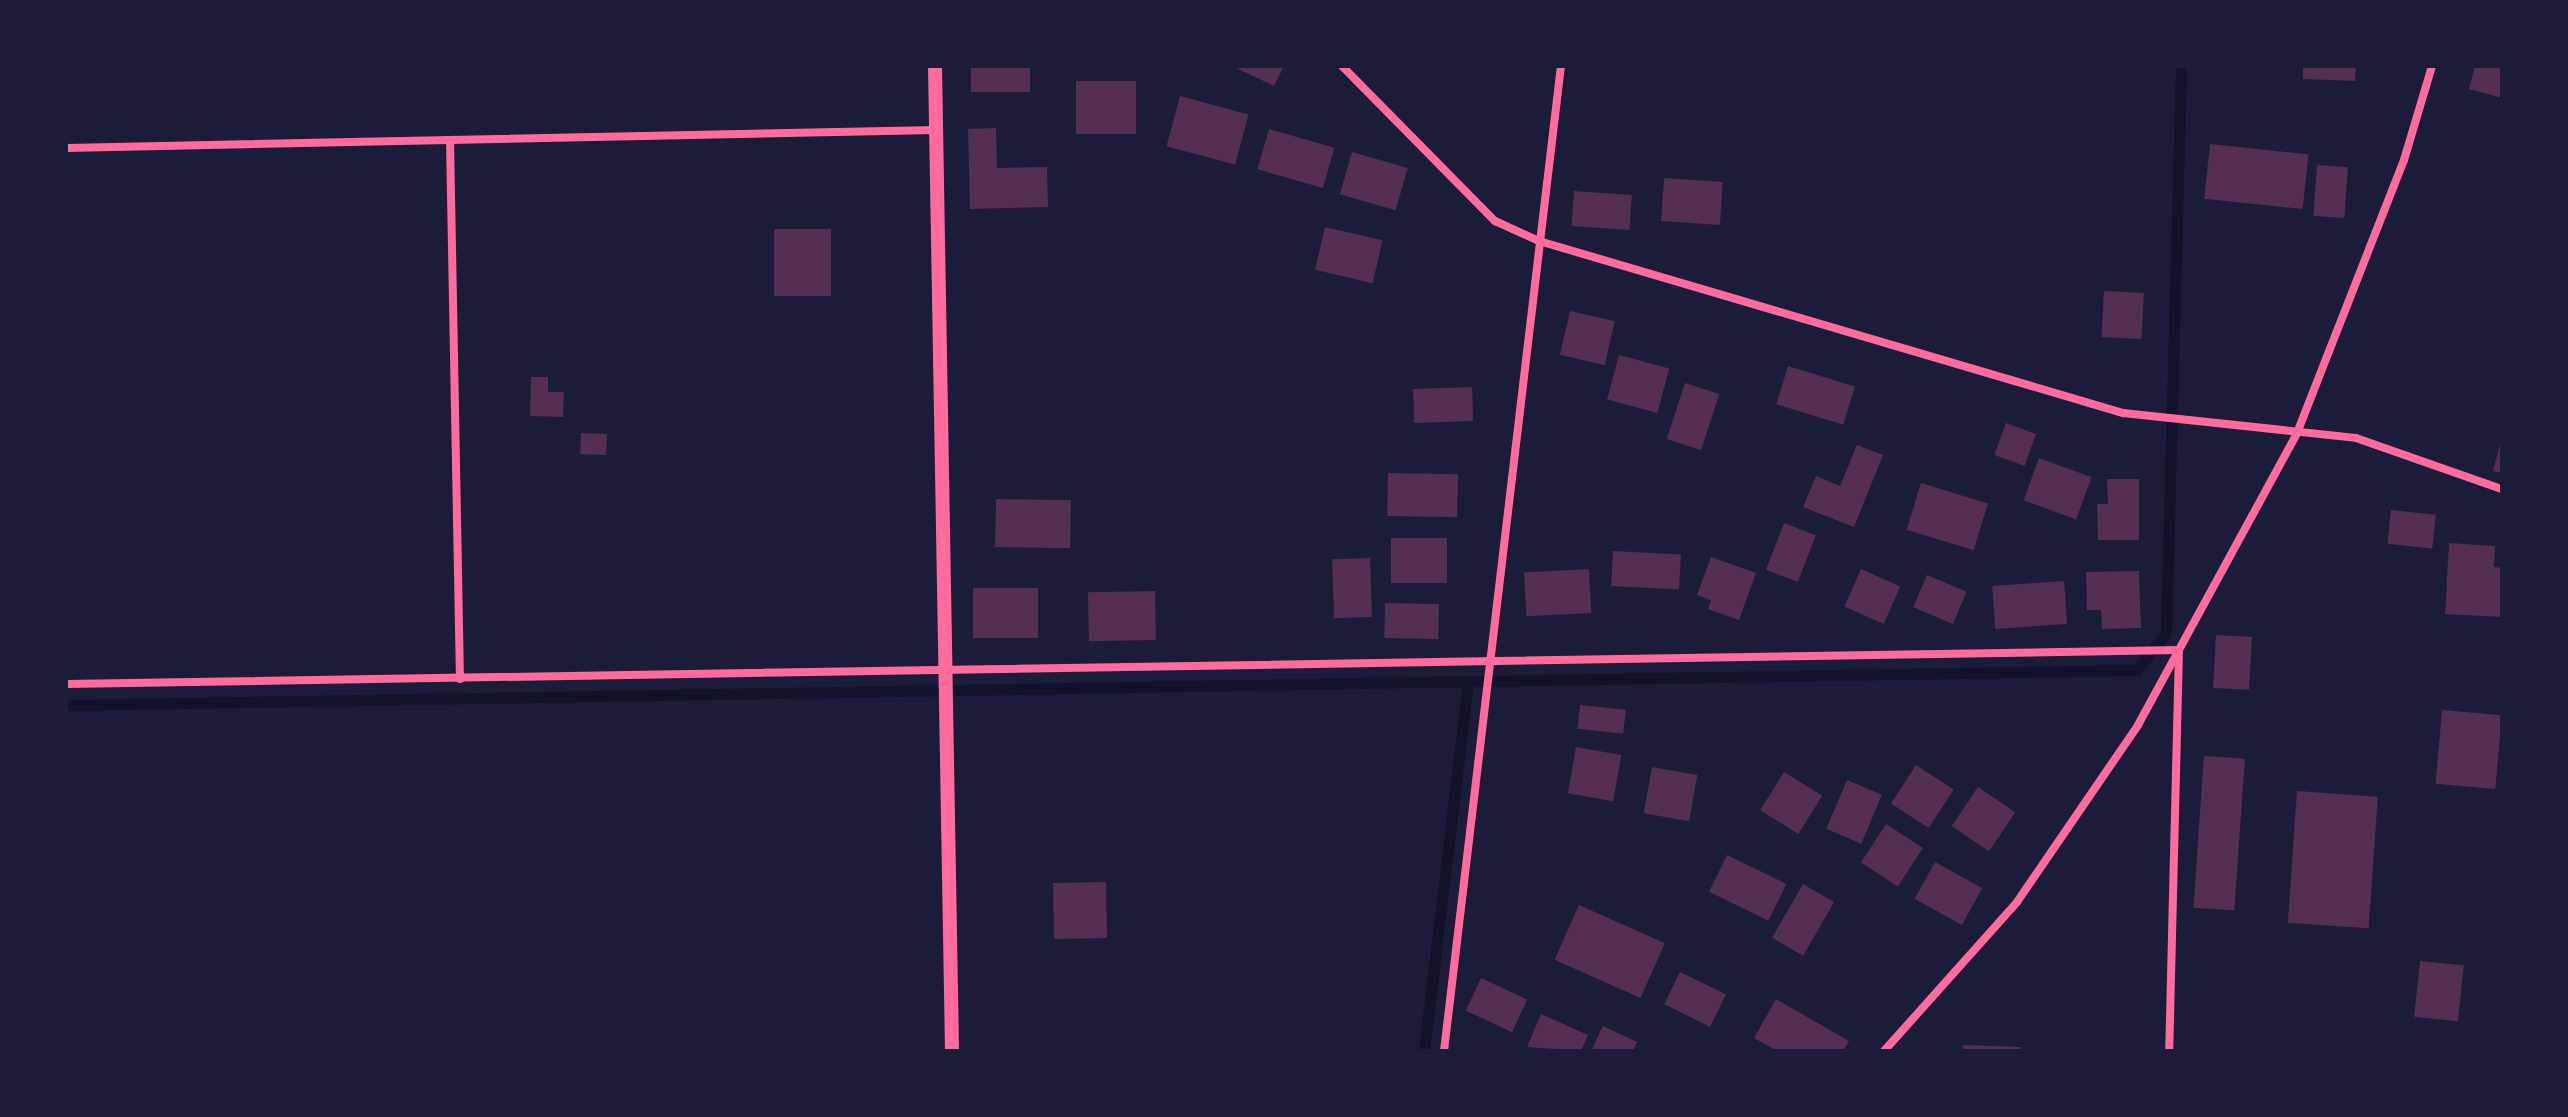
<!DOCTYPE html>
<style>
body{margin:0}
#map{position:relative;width:2568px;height:1117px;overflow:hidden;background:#1b1b3a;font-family:"Asap Condensed",sans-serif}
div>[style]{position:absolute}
.stream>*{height:11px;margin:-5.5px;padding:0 5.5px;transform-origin:5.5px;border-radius:5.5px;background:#12122b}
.building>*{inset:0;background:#542f53;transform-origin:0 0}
.minor>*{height:8px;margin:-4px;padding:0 4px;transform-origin:4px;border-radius:4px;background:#ff6b9d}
.tertiary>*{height:14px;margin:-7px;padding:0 7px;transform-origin:7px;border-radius:7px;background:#ff6b9d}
span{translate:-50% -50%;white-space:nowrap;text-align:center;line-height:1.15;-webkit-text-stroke:7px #1b1b3a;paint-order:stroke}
.frame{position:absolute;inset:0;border:68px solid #1b1b3a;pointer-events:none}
</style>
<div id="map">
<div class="stream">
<div style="left:66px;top:705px;width:2071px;rotate:-0.97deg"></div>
<div style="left:2137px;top:670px;width:47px;rotate:-51.9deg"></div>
<div style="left:2166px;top:633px;width:567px;rotate:-88.48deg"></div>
<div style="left:1424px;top:1051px;width:371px;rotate:-83.2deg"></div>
</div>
<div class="building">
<div style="left:971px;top:66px;width:59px;height:26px"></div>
<div style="clip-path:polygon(1232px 66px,1284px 66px,1274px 86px)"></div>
<div style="clip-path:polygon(2303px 66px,2356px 66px,2355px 81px,2303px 79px)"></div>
<div style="clip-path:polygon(2475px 66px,2502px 66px,2502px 98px,2469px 89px)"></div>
<div style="left:1076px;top:81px;width:60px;height:53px"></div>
<div style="left:1180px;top:96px;width:71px;height:52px;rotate:15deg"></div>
<div style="clip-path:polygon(996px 128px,997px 168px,1047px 167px,1048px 207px,970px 209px,968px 129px)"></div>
<div style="left:1269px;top:129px;width:68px;height:42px;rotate:16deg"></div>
<div style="left:2210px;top:144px;width:99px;height:55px;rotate:6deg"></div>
<div style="left:1352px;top:152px;width:58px;height:44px;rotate:16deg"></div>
<div style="left:2317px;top:165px;width:31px;height:51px;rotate:4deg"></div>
<div style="left:1664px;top:178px;width:59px;height:43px;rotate:4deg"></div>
<div style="left:1574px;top:191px;width:58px;height:35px;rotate:4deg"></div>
<div style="left:1325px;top:227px;width:59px;height:44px;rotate:13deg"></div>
<div style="left:774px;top:229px;width:57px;height:67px"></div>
<div style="left:2104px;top:291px;width:40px;height:46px;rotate:3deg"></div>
<div style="left:1570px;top:311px;width:46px;height:45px;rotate:13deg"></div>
<div style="left:1619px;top:355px;width:52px;height:46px;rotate:15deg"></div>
<div style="left:1788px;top:366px;width:70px;height:40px;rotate:17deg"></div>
<div style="clip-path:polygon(531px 377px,548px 377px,548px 392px,564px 392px,563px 417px,530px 416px)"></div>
<div style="left:1685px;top:383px;width:36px;height:59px;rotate:18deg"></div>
<div style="left:1472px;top:387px;width:34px;height:59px;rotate:88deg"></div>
<div style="left:2006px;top:423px;width:32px;height:34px;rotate:20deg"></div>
<div style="left:581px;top:433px;width:26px;height:21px;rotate:2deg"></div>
<div style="clip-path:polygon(2501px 441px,2502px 441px,2502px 473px,2493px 471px)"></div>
<div style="clip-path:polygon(1857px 445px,1883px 455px,1854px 527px,1803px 507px,1816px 476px,1840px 486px)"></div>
<div style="left:2039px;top:458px;width:56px;height:45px;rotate:20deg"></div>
<div style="left:1388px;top:473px;width:70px;height:43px;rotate:1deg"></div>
<div style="clip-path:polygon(2107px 479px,2139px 479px,2139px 540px,2098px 540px,2097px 504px,2108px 504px)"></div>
<div style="left:1921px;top:483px;width:70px;height:49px;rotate:17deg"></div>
<div style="left:996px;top:499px;width:75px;height:48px;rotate:1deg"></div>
<div style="left:2391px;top:510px;width:45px;height:34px;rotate:6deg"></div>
<div style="left:1784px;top:523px;width:34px;height:50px;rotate:21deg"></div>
<div style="left:1391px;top:538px;width:56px;height:45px"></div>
<div style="clip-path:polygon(2449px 543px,2495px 546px,2494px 567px,2502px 568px,2502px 617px,2445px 614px)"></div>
<div style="left:1613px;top:551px;width:68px;height:35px;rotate:3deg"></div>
<div style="clip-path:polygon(1711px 557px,1756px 573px,1739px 620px,1708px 609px,1711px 600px,1697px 595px)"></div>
<div style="left:1370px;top:558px;width:59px;height:38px;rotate:88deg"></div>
<div style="left:1589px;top:569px;width:44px;height:65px;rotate:87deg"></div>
<div style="left:1861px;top:569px;width:43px;height:41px;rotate:24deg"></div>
<div style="clip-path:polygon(2139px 571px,2141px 628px,2102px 629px,2101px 610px,2087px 610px,2086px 572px)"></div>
<div style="left:1927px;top:575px;width:43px;height:35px;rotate:23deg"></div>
<div style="left:2064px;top:581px;width:43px;height:72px;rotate:86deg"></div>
<div style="left:973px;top:588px;width:65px;height:50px"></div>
<div style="left:1155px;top:591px;width:49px;height:67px;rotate:89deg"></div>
<div style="left:1385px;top:603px;width:54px;height:35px;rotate:1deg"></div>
<div style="left:2216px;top:635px;width:36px;height:53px;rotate:3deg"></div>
<div style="left:1580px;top:705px;width:46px;height:24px;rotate:6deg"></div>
<div style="left:2442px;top:710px;width:60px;height:74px;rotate:5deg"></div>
<div style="left:1576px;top:747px;width:46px;height:47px;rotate:10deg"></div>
<div style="left:2204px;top:756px;width:41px;height:152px;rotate:4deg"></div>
<div style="left:1916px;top:765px;width:45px;height:46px;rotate:33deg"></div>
<div style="left:1652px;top:767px;width:46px;height:47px;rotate:10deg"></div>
<div style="left:1784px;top:772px;width:45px;height:45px;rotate:32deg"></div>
<div style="left:1847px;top:780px;width:38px;height:53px;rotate:23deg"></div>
<div style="left:1978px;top:787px;width:45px;height:47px;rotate:34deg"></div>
<div style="left:2297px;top:791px;width:81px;height:132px;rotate:4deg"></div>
<div style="left:1886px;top:824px;width:44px;height:46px;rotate:33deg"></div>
<div style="left:1727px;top:855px;width:66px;height:41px;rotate:26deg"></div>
<div style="left:1935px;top:862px;width:54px;height:42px;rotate:29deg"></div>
<div style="left:1106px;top:882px;width:56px;height:53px;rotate:89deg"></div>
<div style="left:1803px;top:884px;width:36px;height:62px;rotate:30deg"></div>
<div style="left:1579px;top:905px;width:94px;height:60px;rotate:24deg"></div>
<div style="left:2420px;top:961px;width:44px;height:56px;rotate:6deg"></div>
<div style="left:1680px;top:972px;width:51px;height:36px;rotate:26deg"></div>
<div style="left:1481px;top:978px;width:51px;height:36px;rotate:25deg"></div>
<div style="clip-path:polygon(1776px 999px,1849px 1041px,1843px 1051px,1777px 1051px,1754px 1038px)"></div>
<div style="clip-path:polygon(1541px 1014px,1588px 1035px,1581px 1051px,1527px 1047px)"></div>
<div style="clip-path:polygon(1603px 1026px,1637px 1042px,1633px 1051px,1591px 1051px)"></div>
<div style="clip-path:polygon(1963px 1045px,2021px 1047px,2021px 1051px,1963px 1051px)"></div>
</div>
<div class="minor">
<div style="left:1342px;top:66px;width:218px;rotate:45.4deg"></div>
<div style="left:1495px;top:221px;width:48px;rotate:24.4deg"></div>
<div style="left:1539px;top:241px;width:609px;rotate:16.41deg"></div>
<div style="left:2123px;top:413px;width:234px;rotate:6.1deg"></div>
<div style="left:2356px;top:438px;width:155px;rotate:19.3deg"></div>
<div style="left:450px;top:140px;width:539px;rotate:88.94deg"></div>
<div style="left:66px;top:148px;width:870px;rotate:-1.19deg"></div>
<div style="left:66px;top:684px;width:2113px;rotate:-0.92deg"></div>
<div style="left:2179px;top:650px;width:401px;rotate:91.4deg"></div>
<div style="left:1444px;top:1051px;width:992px;rotate:-83.23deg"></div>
<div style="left:1884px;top:1051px;width:200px;rotate:-48.2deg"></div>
<div style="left:2017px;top:902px;width:214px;rotate:-55.6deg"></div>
<div style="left:2138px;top:725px;width:332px;rotate:-61.4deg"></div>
<div style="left:2297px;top:433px;width:293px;rotate:-68.6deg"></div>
<div style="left:2404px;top:160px;width:98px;rotate:-73.4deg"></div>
</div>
<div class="tertiary">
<div style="left:935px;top:66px;width:985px;rotate:89.01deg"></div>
</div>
<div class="frame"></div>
</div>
